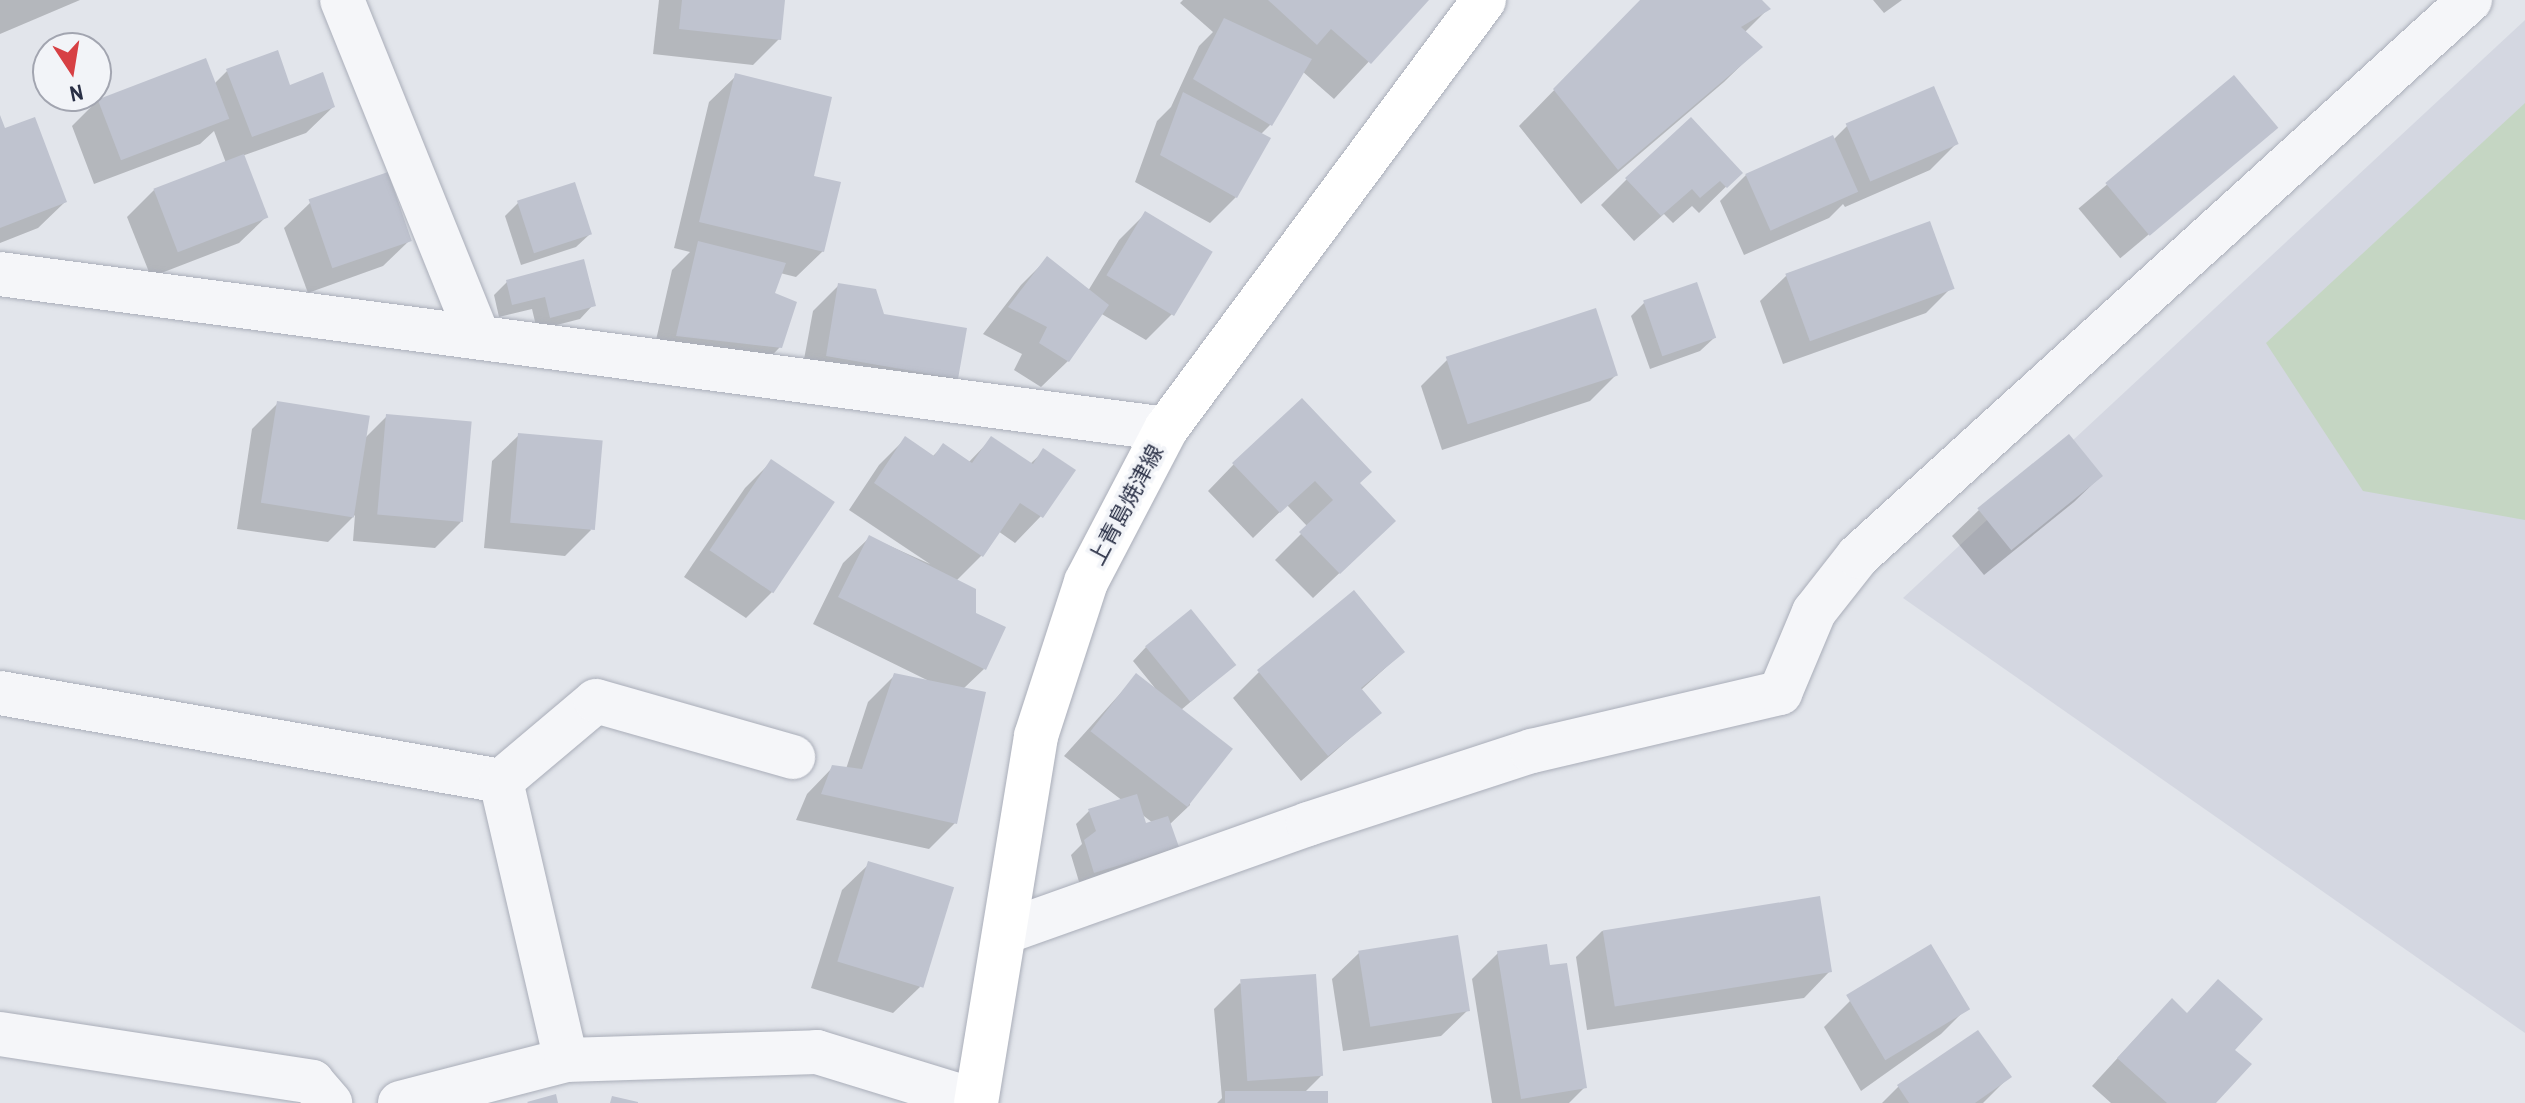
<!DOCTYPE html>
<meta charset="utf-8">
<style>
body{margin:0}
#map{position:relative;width:2525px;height:1103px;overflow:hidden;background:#e2e5eb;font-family:"Archivo Narrow","Noto Sans JP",sans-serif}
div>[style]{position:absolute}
.built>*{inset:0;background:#d4d7e1}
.green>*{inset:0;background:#c5d6c3}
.shadow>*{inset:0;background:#0003;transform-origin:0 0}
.building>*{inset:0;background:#bfc3cf;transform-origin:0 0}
.roads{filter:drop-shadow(0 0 2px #aaaeb9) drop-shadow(0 0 2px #aaaeb9)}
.minor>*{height:44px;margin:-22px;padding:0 22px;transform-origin:22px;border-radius:22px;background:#f5f6f9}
.major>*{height:44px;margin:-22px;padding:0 22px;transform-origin:22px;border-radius:22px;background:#fff}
span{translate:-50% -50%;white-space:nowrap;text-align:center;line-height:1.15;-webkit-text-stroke:7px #f2f4f8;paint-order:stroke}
.street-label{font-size:22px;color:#292f45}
.north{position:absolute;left:32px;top:32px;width:80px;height:80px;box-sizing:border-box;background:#f2f4f8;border:2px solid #a2a5b0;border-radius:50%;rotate:168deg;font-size:22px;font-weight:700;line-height:32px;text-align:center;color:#292f45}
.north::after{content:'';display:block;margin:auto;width:28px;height:36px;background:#d74044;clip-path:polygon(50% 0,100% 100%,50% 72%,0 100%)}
</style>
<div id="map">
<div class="built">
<div style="clip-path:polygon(2525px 20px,2525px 1033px,1903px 598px)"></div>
</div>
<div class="green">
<div style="clip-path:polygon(2525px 103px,2525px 520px,2363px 491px,2266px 343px)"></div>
</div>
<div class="shadow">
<div style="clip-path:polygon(0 0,80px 0,0 34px)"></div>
<div style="clip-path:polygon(659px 0,783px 0,779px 39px,753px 65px,653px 54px)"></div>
<div style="clip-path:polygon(1183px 0,1426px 0,1334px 99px,1302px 71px,1270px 125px,1260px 135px,1236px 197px,1210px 223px,1135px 182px,1157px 121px,1171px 107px,1199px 46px,1213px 32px,1180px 3px)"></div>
<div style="clip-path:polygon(1642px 0,1760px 0,1768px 9px,1744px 33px,1760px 47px,1724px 82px,1581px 204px,1519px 126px)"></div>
<div style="clip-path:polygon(1873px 0,1902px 0,1884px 13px)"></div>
<div style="clip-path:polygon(228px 70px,289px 87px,333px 107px,306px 133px,242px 156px,266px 217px,239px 243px,151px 277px,127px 217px,154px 190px,226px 163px,214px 131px,200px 144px,94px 184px,72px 126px,98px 100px,214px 84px)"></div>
<div style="clip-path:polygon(736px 76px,811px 178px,823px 251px,796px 277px,780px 273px,773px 294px,780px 347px,754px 374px,651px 362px,672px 270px,690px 252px,674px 248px,709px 102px)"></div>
<div style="left:2234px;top:78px;width:65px;height:203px;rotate:50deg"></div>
<div style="clip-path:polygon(0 120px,4px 130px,65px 202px,38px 228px,0 243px)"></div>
<div style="clip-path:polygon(1847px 126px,1956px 144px,1930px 170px,1845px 207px,1843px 204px,1829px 218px,1744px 255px,1720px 201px,1746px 175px,1833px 140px)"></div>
<div style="clip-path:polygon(1741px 172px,1699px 213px,1692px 206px,1673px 223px,1664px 214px,1634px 241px,1601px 205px,1627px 179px)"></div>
<div style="clip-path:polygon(311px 202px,410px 240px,383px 266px,308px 293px,284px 228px)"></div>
<div style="clip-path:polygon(518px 203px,590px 234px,576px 247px,521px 265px,505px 216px)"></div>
<div style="clip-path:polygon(1145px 214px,1210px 253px,1172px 314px,1146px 340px,1100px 313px,1068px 361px,1041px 387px,1014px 370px,1022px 354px,983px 334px,1021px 285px,1048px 258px,1088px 291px,1119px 240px)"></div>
<div style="clip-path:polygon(1787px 275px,1952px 287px,1926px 313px,1783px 364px,1760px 301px)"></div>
<div style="clip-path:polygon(507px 282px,593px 305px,580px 319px,537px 330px,532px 309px,499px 317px,494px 295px)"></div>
<div style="clip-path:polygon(839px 285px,882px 315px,956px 378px,930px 404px,800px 381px,813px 311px)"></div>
<div style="clip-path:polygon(1644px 303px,1714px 338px,1700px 351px,1650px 369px,1631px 316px)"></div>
<div style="clip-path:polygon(1447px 360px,1616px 375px,1590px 401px,1442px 450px,1421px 386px)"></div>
<div style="clip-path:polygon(278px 403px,365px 438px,387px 416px,461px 522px,435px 548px,353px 541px,355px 515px,328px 542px,237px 529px,252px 429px)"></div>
<div style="clip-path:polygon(519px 435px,591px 530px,565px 556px,484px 548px,492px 461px)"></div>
<div style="clip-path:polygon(905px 439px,932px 457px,943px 446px,968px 463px,991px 439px,1030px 464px,1044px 451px,1041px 516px,1015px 543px,998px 531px,982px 555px,956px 581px,974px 614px,984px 669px,963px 689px,955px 823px,929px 849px,796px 820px,807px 794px,833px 767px,846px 769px,868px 702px,895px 675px,929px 681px,813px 624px,843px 563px,870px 537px,930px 564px,849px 510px,879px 465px)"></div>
<div style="clip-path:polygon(771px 462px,772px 592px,746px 618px,684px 577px,745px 488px)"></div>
<div style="clip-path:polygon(1234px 464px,1357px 483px,1367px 547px,1313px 598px,1275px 560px,1308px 527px,1287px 505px,1253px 538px,1208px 491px)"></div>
<div style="clip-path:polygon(2101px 476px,2074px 502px,1984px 575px,1952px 536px,1979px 510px)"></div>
<div style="clip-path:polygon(evenodd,1146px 647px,1234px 665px,1181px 710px,1190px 805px,1169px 825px,1176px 846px,1163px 860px,1080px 885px,1071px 855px,1082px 844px,1076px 824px,1089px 811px,1123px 801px,1064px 756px,1136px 676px,1155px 688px,1133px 661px,1146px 647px,1140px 813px,1153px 823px,1144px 826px,1140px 813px)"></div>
<div style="clip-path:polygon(1403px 652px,1361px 690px,1379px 713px,1301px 781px,1233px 698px,1259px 672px)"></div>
<div style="clip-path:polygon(869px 864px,920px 987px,893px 1013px,811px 988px,842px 890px)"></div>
<div style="clip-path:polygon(1602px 931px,1830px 971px,1804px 998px,1587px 1030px,1576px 957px)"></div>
<div style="clip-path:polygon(1930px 947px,1967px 1008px,1941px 1034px,1861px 1091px,1824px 1027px,1850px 1001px)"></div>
<div style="clip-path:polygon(1359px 953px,1468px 1010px,1441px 1036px,1343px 1051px,1332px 979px)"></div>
<div style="clip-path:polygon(1498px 953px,1549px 967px,1585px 1087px,1569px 1103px,1492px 1103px,1472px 979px)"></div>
<div style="clip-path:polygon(1240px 983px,1322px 1075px,1303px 1094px,1326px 1103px,1217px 1103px,1222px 1098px,1214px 1009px)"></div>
<div style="clip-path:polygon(2146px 1027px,2232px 1050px,2213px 1103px,2111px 1103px,2092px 1086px)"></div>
<div style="clip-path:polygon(1977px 1033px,2009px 1077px,1983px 1103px,1882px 1103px,1898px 1087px)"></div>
</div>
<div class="building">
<div style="clip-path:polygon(682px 0,785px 0,781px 40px,679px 29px)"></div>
<div style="clip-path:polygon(1268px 0,1429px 0,1371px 64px,1331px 29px,1317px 45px)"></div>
<div style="clip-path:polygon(1640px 0,1762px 0,1771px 9px,1741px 27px,1763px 47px,1618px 170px,1553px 89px)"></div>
<div style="clip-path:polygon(1224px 18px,1312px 59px,1272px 126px,1193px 79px)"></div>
<div style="clip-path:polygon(278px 50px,290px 85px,323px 72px,335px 107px,252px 137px,226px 69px)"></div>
<div style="left:206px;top:58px;width:65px;height:116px;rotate:69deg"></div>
<div style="clip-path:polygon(735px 73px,832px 97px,814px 176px,841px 182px,824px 252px,699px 222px)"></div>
<div style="left:2234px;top:75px;width:69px;height:168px;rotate:50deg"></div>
<div style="left:1934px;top:86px;width:63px;height:96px;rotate:67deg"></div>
<div style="clip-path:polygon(1183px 92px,1271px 138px,1237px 198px,1160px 155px)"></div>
<div style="clip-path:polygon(0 115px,5px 128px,35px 117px,67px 202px,0 228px)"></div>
<div style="clip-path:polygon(1691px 117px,1743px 173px,1727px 188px,1720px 181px,1700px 198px,1692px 189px,1661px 216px,1625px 178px)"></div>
<div style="left:1833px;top:135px;width:62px;height:96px;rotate:66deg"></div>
<div style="left:244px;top:154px;width:68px;height:97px;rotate:69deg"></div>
<div style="left:388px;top:172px;width:73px;height:84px;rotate:71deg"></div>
<div style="left:575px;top:182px;width:55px;height:61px;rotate:72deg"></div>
<div style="left:1145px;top:211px;width:79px;height:75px;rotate:31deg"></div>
<div style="left:1930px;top:221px;width:72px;height:154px;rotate:70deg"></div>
<div style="clip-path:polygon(698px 241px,786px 263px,775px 293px,797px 302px,782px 348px,676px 336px)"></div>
<div style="clip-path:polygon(1047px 256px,1109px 305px,1069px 362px,1039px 343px,1047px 327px,1008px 307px)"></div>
<div style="clip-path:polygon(584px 259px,596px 306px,550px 318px,545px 297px,512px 305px,506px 280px)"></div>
<div style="left:1697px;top:282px;width:59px;height:57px;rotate:71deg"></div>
<div style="clip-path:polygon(838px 283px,876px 289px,884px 314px,967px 328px,958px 379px,826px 356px)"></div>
<div style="left:1596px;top:308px;width:71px;height:158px;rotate:72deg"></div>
<div style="clip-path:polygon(1302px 398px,1372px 472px,1360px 483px,1396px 521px,1340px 574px,1299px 532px,1333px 500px,1315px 481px,1280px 513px,1232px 463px)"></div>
<div style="left:277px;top:401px;width:94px;height:103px;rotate:9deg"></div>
<div style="left:386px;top:414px;width:86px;height:101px;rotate:5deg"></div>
<div style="left:518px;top:433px;width:85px;height:90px;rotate:5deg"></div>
<div style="left:2069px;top:434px;width:54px;height:118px;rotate:51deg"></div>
<div style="clip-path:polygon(905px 436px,934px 456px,943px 443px,972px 463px,991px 436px,1033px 464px,1043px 448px,1076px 470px,1043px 518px,1020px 503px,983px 557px,874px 483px)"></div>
<div style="left:771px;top:459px;width:77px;height:110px;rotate:34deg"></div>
<div style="clip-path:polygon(869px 535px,976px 589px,976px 613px,1006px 627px,986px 670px,838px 597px)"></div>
<div style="clip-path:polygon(1354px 590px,1405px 652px,1361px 688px,1382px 713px,1328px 756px,1257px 670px)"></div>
<div style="left:1191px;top:609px;width:72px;height:59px;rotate:51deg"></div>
<div style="clip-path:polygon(894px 673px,986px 692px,957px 824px,821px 794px,832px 765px,862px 769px)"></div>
<div style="left:1136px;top:673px;width:123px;height:74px;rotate:38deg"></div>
<div style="clip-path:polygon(1137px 794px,1146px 823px,1168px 816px,1179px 847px,1094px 873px,1084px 840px,1096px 831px,1088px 809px)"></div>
<div style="left:868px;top:861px;width:90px;height:105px;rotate:17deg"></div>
<div style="left:1820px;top:896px;width:77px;height:220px;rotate:81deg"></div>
<div style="left:1458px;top:935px;width:77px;height:101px;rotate:81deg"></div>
<div style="clip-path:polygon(1547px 944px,1550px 965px,1567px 963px,1587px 1088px,1521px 1099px,1497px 951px)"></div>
<div style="left:1931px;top:944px;width:76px;height:99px;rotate:59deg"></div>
<div style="left:1316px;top:974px;width:102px;height:76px;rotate:86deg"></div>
<div style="clip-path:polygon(2218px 979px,2263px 1019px,2235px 1050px,2252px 1064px,2216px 1103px,2167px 1103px,2117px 1058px,2172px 998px,2187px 1013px)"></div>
<div style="clip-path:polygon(1978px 1030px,2012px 1077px,1975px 1103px,1909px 1103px,1897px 1085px)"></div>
<div style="left:1328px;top:1091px;width:12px;height:103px;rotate:90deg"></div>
<div style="clip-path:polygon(556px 1094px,558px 1103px,528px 1103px,527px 1102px)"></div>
<div style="clip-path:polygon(612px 1096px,638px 1102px,638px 1103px,610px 1103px)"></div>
</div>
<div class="roads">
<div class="minor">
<div style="left:342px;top:0;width:360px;rotate:68deg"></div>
<div style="left:0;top:274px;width:1176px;rotate:7.57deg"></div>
<div style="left:0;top:693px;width:509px;rotate:9.96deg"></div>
<div style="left:501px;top:781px;width:286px;rotate:76.9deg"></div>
<div style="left:501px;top:781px;width:124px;rotate:-40.1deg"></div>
<div style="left:596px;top:701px;width:205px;rotate:15.9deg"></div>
<div style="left:1005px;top:932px;width:322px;rotate:-19.6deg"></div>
<div style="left:1308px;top:824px;width:236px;rotate:-18.1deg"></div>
<div style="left:1532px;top:751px;width:255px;rotate:-13.2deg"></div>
<div style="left:1780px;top:693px;width:88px;rotate:-67.2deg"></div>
<div style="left:1814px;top:612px;width:71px;rotate:-51.8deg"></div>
<div style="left:1858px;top:556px;width:827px;rotate:-42.26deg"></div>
<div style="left:0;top:1034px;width:316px;rotate:8.7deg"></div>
<div style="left:312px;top:1082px;width:28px;rotate:49deg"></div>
<div style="left:400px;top:1103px;width:171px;rotate:-14.5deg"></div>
<div style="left:566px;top:1060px;width:251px;rotate:-1.8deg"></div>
<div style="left:817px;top:1052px;width:166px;rotate:17.1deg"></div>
</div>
<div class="major">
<div style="left:976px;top:1103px;width:372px;rotate:-80.7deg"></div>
<div style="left:1036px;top:736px;width:162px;rotate:-72deg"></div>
<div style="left:1086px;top:582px;width:173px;rotate:-62.4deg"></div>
<div style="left:1166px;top:429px;width:534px;rotate:-53.45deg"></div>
</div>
</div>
<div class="street-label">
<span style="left:1126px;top:505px;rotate:-62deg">上青島焼津線</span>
</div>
<div class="north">N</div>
</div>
